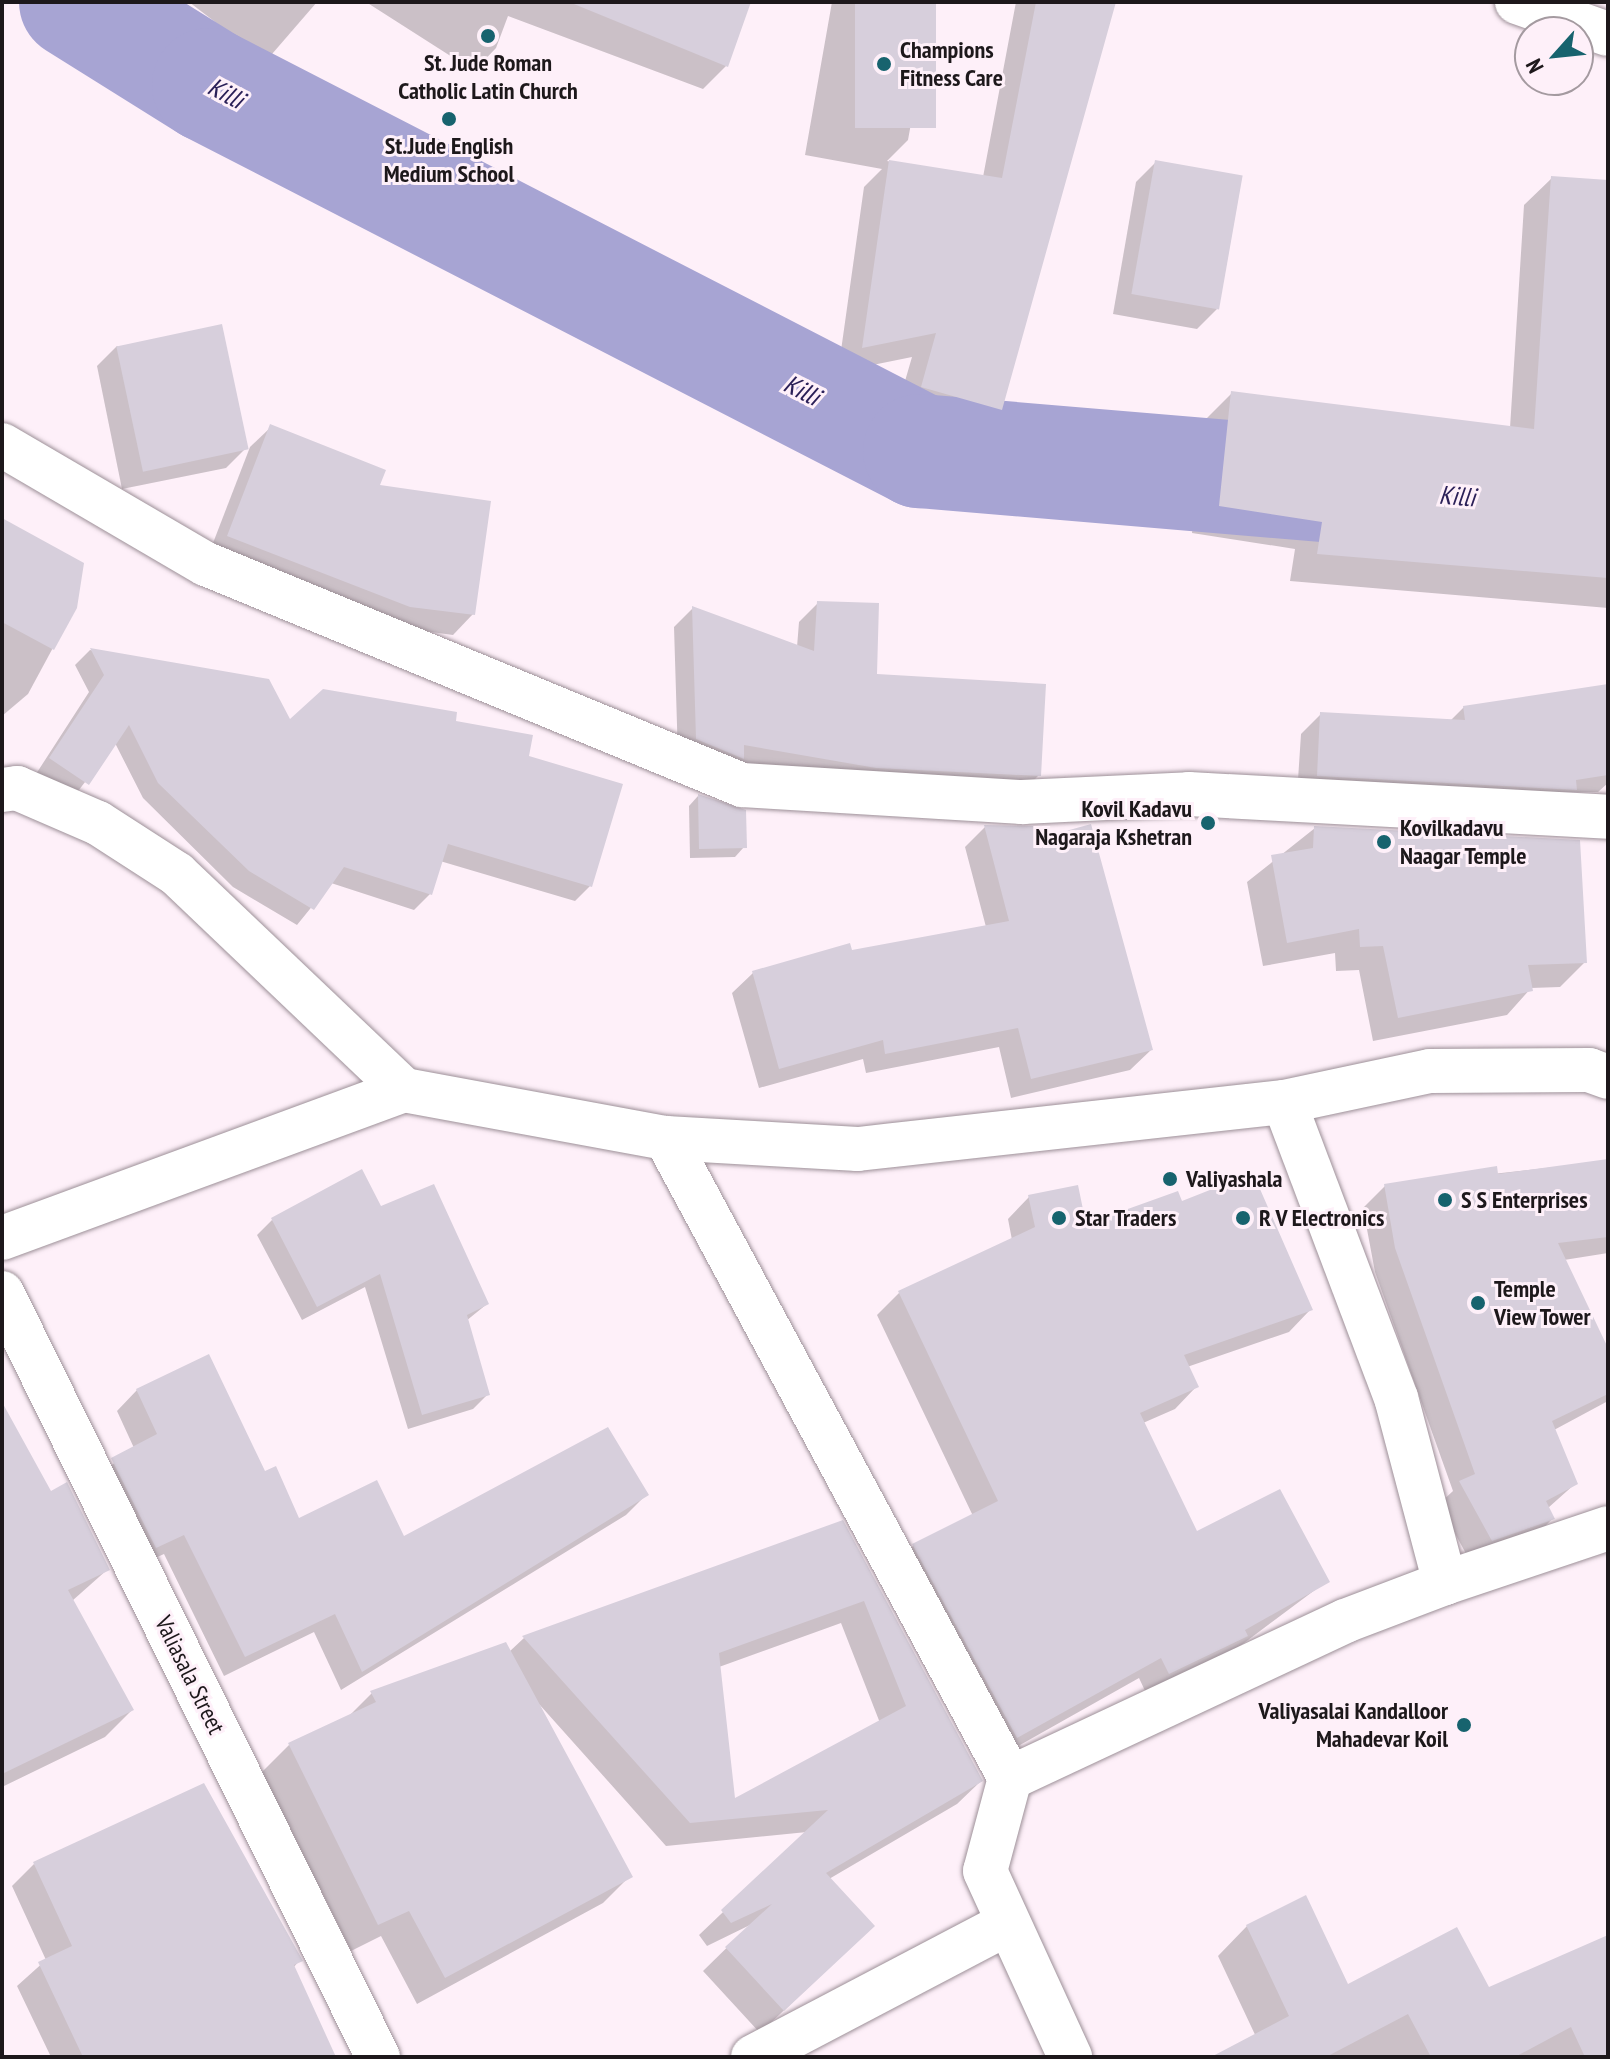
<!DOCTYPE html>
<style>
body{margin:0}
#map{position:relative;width:1610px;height:2059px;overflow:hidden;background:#fef0f9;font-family:"PT Sans Narrow",sans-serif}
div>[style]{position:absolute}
.shadow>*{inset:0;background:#0003}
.river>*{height:114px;margin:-57px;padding:0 57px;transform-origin:57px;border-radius:57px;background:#a7a4d3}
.building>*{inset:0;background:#d7cfdc;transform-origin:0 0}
.roads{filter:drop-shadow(0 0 2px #9d9098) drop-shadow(0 0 2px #9d9098)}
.minor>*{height:44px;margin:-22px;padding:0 22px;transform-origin:22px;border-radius:22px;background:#fff}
.dots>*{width:22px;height:22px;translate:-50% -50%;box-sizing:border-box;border:4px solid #fef0f9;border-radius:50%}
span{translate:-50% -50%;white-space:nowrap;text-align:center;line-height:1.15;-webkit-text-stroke:6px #fef0f9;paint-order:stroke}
.poi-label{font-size:24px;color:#1d181b;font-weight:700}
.left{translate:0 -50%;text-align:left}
.right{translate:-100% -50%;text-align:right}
.street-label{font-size:24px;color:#1d181b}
.water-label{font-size:26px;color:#2b2058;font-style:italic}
.frame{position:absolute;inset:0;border:4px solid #1d181b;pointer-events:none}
.north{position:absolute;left:1514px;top:16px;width:80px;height:80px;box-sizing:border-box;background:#fef0f9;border:2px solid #a49aa0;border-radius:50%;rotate:243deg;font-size:22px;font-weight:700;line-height:32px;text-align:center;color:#1d181b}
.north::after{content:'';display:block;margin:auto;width:28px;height:36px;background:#17636e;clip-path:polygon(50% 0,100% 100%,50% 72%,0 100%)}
</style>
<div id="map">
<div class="shadow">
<div style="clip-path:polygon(189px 2px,317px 2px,266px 61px)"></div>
<div style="clip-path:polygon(366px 2px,749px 2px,726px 66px,703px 89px,508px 16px,496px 48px,474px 71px)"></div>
<div style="clip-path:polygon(832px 2px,933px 2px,908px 140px,887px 161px,983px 177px,1016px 2px,1114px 2px,1000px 408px,975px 434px,896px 412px,912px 357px,838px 372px,864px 187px,882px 169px,805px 155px)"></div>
<div style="clip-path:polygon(1156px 162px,1218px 308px,1197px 329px,1113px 314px,1136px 182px)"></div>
<div style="clip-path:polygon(1552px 178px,1608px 182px,1608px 608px,1290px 581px,1295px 549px,1192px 533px,1204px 421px,1232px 393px,1510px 428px,1524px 205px)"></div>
<div style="clip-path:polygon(117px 346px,246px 448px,226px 468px,122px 489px,97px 366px)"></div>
<div style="clip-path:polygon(271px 427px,377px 487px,473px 614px,453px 635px,388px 626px,208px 556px,250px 447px)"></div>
<div style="clip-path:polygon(2px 520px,75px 607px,28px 694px,2px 716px)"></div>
<div style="clip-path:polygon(818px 603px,875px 676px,1039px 775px,1020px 794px,678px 758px,674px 627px,693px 608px,797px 647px,799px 622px)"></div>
<div style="clip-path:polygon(90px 650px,268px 681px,289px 722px,453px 722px,527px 757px,590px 886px,575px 901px,440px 861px,430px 894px,414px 910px,331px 883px,297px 925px,233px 887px,143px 798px,115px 743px,72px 799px,36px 774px,89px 692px,75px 665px)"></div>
<div style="clip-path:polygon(1608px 702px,1608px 783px,1598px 792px,1297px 795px,1301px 734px,1321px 714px,1450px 721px,1464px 707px)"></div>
<div style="clip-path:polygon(698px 796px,744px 847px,735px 857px,690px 858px,689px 806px)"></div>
<div style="clip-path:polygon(985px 827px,1035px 841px,1151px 1050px,1130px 1070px,1011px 1098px,999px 1047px,866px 1073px,863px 1059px,759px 1088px,732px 993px,753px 973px,986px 927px,965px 847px)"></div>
<div style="clip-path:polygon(1315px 828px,1585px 962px,1560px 987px,1531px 988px,1507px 1015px,1373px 1041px,1359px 970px,1336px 971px,1335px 953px,1263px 966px,1247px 882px)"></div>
<div style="clip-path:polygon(1608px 1161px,1608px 1253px,1564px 1260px,1608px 1353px,1608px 1401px,1554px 1430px,1576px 1483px,1548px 1508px,1553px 1518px,1532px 1540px,1470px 1561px,1439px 1504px,1453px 1491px,1375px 1272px,1363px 1208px,1385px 1186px)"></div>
<div style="clip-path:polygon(1029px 1197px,1085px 1227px,1181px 1204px,1310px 1310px,1289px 1332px,1187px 1367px,1196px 1387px,1175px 1409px,1143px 1423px,1196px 1534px,1327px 1581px,1224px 1658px,1147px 1695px,1139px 1678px,995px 1759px,892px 1567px,914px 1545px,973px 1516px,877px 1315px,899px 1293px,1012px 1240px,1008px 1219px)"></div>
<div style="clip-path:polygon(272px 1220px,487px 1304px,466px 1321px,488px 1394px,473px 1409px,408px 1429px,365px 1287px,302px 1320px,257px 1235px)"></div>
<div style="clip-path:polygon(137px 1390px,264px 1474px,298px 1521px,403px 1539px,647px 1494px,626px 1515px,341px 1690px,314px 1632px,224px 1676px,164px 1554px,135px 1567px,92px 1480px,134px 1448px,117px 1411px)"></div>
<div style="clip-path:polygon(2px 1412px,50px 1494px,108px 1569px,72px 1601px,132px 1710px,105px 1737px,2px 1787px)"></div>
<div style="clip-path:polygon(evenodd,842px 1523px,981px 1781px,957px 1804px,829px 1879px,849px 1949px,760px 2033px,703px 1971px,750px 1925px,707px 1946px,699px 1935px,807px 1832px,666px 1846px,539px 1704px,630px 1876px,603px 1903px,417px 2004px,381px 1936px,351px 1951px,262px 1772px,289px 1745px,347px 1718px,372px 1693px,509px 1652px,524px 1638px,842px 1523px,841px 1623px,880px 1723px,733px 1801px,719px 1667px,841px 1623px)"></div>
<div style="clip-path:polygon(34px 1864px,300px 1960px,293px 1968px,334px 2057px,51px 2057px,17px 1986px,46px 1960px,12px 1886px)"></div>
<div style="clip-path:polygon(1247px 1926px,1347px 1987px,1488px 1990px,1608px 1936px,1608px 2057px,1242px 2057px,1258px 2041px,1218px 1956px)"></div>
</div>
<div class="river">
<div style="left:76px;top:2px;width:157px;rotate:32deg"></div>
<div style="left:209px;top:85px;width:800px;rotate:27.24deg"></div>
<div style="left:920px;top:451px;width:690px;rotate:4.82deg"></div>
</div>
<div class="building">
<div style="clip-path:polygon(569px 2px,751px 2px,728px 67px)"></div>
<div style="left:855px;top:2px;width:81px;height:126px"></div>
<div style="clip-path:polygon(1036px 2px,1116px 2px,1002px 410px,921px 387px,936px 333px,862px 348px,889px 160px,1002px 178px)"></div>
<div style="left:1155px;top:160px;width:89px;height:136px;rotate:10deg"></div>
<div style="clip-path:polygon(1551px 176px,1608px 180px,1608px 578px,1317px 554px,1322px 522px,1219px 506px,1231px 391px,1534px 429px)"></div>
<div style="left:222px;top:324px;width:128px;height:108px;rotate:78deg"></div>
<div style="clip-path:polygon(270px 424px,386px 470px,380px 485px,491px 501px,475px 615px,410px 607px,227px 536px)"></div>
<div style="clip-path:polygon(2px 518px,84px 563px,77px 608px,54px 650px,2px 622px)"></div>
<div style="clip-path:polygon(817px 601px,879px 603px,877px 674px,1046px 684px,1041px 776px,876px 768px,744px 745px,744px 759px,696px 739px,692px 606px,814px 651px)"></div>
<div style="clip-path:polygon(90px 648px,269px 679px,290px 719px,323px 689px,457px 712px,456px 721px,533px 735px,529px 756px,623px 784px,592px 887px,448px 844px,432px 895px,344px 867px,314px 910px,249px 871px,158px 783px,129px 725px,89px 785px,49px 758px,104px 675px)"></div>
<div style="clip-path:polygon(1608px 684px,1608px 775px,1576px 780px,1577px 790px,1317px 776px,1320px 712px,1465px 720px,1463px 706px)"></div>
<div style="clip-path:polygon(698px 794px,746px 810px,747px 848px,699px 849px)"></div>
<div style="clip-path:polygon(1091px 824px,1153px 1050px,1031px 1079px,1018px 1028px,885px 1054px,883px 1040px,779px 1069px,752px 971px,850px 943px,852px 950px,1009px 921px,984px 825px,1038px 826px,1037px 839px)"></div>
<div style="clip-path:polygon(1314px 826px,1580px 840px,1587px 963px,1528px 965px,1533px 991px,1398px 1018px,1383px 946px,1360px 947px,1359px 929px,1287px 943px,1271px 855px,1313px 848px)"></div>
<div style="clip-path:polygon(1608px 1159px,1608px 1237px,1558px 1243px,1608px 1348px,1608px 1394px,1552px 1421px,1578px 1484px,1546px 1501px,1555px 1519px,1492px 1541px,1459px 1481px,1475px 1474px,1395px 1248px,1384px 1184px,1497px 1166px,1498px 1174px)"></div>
<div style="clip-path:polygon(362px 1169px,381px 1206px,434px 1184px,489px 1304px,467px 1315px,490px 1395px,422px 1415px,380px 1274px,317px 1307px,271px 1218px)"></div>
<div style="clip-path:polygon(1253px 1173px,1313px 1310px,1184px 1355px,1199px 1387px,1140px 1413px,1197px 1531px,1280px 1489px,1330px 1582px,1245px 1630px,1248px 1636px,1169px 1674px,1161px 1658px,1017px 1738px,912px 1544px,998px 1501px,898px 1291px,1035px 1227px,1028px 1195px,1078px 1185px,1086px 1224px,1178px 1191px,1182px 1201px)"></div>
<div style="clip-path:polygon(209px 1354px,265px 1471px,276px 1466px,299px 1518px,377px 1480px,404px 1536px,608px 1427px,649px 1495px,362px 1672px,335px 1614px,245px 1657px,184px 1535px,156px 1548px,111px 1458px,157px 1434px,136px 1389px)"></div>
<div style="clip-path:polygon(2px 1402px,51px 1491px,67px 1482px,110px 1570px,68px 1590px,134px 1710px,2px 1774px)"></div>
<div style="clip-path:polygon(evenodd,843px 1520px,983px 1781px,826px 1873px,875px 1926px,784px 2011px,725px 1947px,772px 1904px,731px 1923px,721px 1910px,828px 1810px,690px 1823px,522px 1636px,843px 1520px,864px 1601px,906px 1706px,735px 1798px,719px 1653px,864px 1601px)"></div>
<div style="clip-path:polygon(506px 1642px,633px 1877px,445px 1978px,409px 1911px,378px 1925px,288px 1743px,376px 1702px,370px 1691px)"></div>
<div style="clip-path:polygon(204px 1783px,303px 1961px,294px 1965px,336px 2057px,83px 2057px,38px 1962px,72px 1946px,33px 1862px)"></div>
<div style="clip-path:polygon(1306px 1895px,1348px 1984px,1457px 1927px,1489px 1987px,1608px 1935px,1608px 2057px,1585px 2057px,1571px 2027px,1515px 2057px,1431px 2057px,1408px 2014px,1326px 2057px,1211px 2057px,1289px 2016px,1246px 1925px)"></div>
</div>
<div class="roads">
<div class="minor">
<div style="left:1517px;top:2px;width:96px;rotate:19.4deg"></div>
<div style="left:2px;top:445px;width:236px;rotate:30.3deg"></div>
<div style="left:206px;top:564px;width:580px;rotate:22.41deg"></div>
<div style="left:742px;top:785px;width:281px;rotate:3.5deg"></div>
<div style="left:1022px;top:802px;width:167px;rotate:-2.7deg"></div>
<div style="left:1189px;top:794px;width:420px;rotate:3.1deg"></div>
<div style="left:2px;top:790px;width:15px;rotate:-8deg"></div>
<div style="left:17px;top:788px;width:88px;rotate:23.4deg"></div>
<div style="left:98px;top:823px;width:94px;rotate:32.8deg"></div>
<div style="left:177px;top:874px;width:313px;rotate:43.6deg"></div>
<div style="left:666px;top:1138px;width:727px;rotate:61.74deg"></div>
<div style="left:1010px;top:1778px;width:96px;rotate:105deg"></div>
<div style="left:985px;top:1871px;width:205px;rotate:65.4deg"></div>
<div style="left:2px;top:1238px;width:428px;rotate:-20.2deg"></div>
<div style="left:404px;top:1090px;width:266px;rotate:10.4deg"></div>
<div style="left:666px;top:1138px;width:192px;rotate:3.3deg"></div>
<div style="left:858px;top:1149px;width:429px;rotate:-6.3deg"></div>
<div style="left:1284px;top:1102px;width:149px;rotate:-12deg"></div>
<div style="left:1430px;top:1071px;width:159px;rotate:-0.4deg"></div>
<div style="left:1589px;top:1070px;width:20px;rotate:20deg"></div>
<div style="left:2px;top:1293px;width:852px;rotate:63.8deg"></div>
<div style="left:1445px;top:1583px;width:172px;rotate:-18.6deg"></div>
<div style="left:1010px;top:1778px;width:370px;rotate:-25.1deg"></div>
<div style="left:1345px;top:1621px;width:107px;rotate:-20.8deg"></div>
<div style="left:1445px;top:1583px;width:191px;rotate:-104.8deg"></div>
<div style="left:1396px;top:1398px;width:316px;rotate:-110.7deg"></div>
<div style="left:753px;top:2057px;width:288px;rotate:-27.7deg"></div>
</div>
</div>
<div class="dots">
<div style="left:488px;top:36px;background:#17636e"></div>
<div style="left:884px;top:64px;background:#17636e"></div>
<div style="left:449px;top:119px;background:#17636e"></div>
<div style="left:1208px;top:823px;background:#17636e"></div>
<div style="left:1384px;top:842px;background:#17636e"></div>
<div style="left:1170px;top:1179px;background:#17636e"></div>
<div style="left:1445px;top:1200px;background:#17636e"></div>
<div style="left:1059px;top:1218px;background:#17636e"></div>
<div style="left:1243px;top:1218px;background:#17636e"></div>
<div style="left:1478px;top:1303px;background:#17636e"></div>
<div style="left:1464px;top:1725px;background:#17636e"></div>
</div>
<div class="poi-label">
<span class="left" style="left:900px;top:64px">Champions<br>Fitness Care</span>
<span style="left:488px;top:77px">St. Jude Roman<br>Catholic Latin Church</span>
<span style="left:449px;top:160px">St.Jude English<br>Medium School</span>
<span class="right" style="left:1192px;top:823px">Kovil Kadavu<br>Nagaraja Kshetran</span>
<span class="left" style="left:1400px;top:842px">Kovilkadavu<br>Naagar Temple</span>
<span class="left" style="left:1186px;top:1179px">Valiyashala</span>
<span class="left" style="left:1461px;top:1200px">S S Enterprises</span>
<span class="left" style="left:1075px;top:1218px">Star Traders</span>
<span class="left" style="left:1259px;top:1218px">R V Electronics</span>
<span class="left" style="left:1494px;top:1303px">Temple<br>View Tower</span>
<span class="right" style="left:1448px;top:1725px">Valiyasalai Kandalloor<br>Mahadevar Koil</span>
</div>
<div class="street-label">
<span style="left:190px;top:1675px;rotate:64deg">Valiasala Street</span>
</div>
<div class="water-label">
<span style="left:226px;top:93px;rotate:28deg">Killi</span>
<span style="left:802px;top:390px;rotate:27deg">Killi</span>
<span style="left:1457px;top:496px;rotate:5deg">Killi</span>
</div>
<div class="frame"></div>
<div class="north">N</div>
</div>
